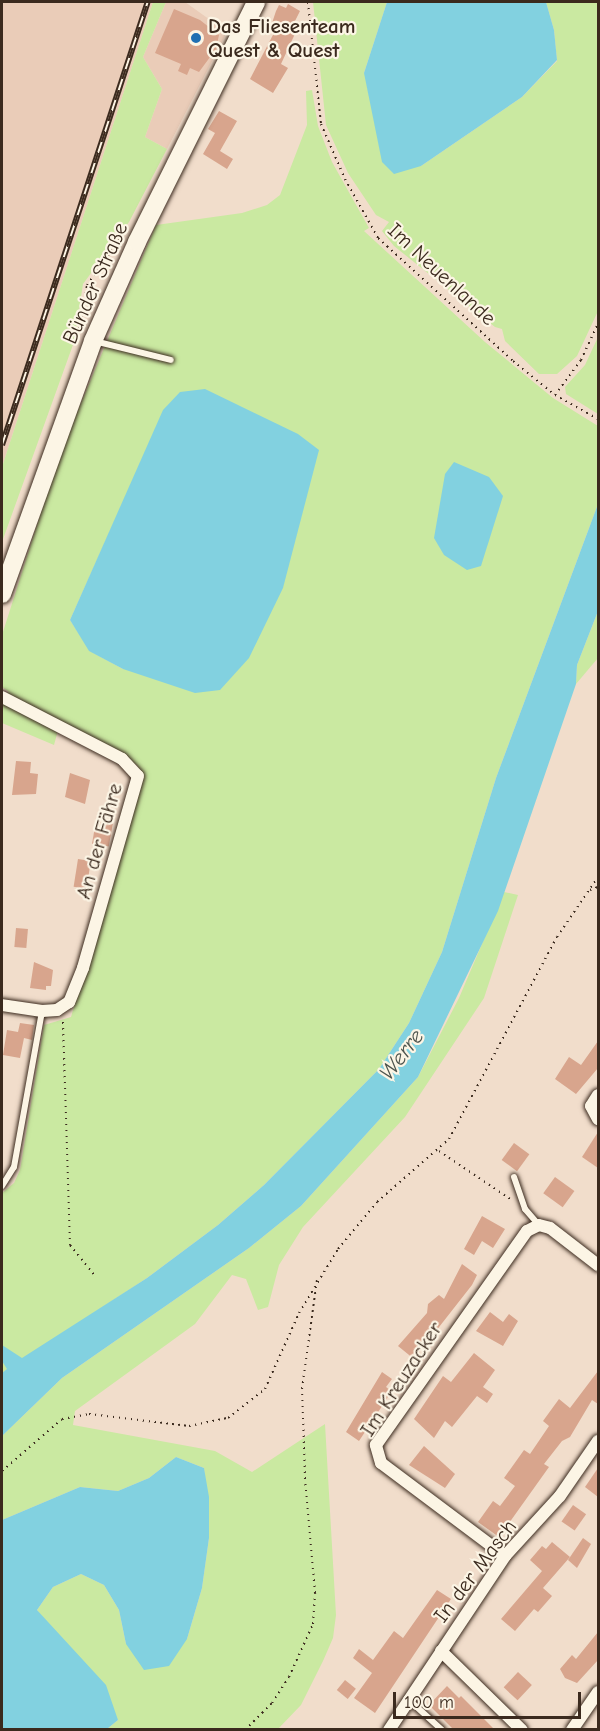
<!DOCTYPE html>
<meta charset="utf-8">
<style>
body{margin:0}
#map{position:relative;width:600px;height:1731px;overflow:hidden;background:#f1ddcb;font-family:"Comic Neue",sans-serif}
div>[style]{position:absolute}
.built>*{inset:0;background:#eaccb8}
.green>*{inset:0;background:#cae9a1}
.water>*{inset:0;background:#82d1e0}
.building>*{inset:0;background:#d8a58d;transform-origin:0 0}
.path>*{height:2px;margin-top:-1px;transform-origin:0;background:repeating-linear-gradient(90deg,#3b2a1e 0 1.5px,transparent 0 6px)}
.roads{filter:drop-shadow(0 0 2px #3b2a1e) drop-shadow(0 0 2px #3b2a1e)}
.lane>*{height:6px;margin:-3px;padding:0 3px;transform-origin:3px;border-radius:3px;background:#fcf5e5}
.street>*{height:12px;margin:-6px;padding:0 6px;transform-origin:6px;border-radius:6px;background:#fcf5e5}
.secondary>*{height:18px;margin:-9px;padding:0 9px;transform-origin:9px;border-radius:9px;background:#fcf5e5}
.rail>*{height:6px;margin-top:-3px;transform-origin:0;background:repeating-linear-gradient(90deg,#fcf5e5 0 11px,#3b2a1e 0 22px);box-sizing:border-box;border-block:2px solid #3b2a1e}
.dots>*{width:16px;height:16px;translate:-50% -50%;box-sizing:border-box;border:3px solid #fcf5e5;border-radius:50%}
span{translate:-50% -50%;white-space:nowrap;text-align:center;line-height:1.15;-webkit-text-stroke:4.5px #fcf5e5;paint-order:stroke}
.poi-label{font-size:21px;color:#3b2a1e;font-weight:700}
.left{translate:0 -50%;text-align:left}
.street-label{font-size:21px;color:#3b2a1e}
.water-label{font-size:22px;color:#4d544e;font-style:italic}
.frame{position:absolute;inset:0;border:3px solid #3b2a1e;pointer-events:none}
.scale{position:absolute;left:393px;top:1692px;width:188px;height:27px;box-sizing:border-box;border:3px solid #3b2a1e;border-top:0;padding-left:8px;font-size:18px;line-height:21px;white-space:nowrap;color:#3b2a1e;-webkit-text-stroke:4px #fcf5e5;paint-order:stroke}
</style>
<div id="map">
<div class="built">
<div style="clip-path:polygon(2px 2px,153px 2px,2px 467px)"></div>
<div style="clip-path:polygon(166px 2px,185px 2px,227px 32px,167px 149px,145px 137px,162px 89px,143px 57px)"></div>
</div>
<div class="green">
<div style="clip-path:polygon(153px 2px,166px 2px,143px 57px,162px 89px,145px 137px,167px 149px,129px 222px,83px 284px,74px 342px,2px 542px,2px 467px)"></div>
<div style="clip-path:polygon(313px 2px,387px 2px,364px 73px,421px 166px,522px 97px,557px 61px,554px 30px,546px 2px,598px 2px,598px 311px,577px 356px,557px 374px,539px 374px,505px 341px,502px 329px,495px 327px,394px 246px,382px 231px,389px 222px,376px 215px,348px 173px,326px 125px)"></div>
<div style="clip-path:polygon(evenodd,312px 90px,318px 126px,332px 162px,369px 228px,364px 231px,485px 342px,553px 398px,598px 426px,598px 504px,496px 778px,442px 952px,409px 1023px,379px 1069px,264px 1185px,218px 1225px,147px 1278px,2px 1373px,2px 1193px,14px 1183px,20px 1170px,44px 1025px,71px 1017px,141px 775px,137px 765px,60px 723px,54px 745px,2px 723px,2px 695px,9px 692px,2px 687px,2px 635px,60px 453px,156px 225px,242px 213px,267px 205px,280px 195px,307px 125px,306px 91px,312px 90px,114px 522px,123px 669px,90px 651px,70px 620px,114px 522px)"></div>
<div style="clip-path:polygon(598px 337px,598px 414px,566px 394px,565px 387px,585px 365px)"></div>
<div style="clip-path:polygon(598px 611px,598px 658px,576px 684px,577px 665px)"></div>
<div style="clip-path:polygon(504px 892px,518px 895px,484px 998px,405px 1117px,303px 1227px,279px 1265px,268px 1307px,258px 1310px,246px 1279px,232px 1275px,195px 1324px,75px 1411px,73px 1425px,215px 1451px,252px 1472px,325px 1424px,336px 1615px,333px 1638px,323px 1661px,301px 1705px,278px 1729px,107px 1729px,118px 1720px,37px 1610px,53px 1587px,81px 1574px,104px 1585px,119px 1610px,126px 1644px,187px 1639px,202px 1588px,209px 1538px,204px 1468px,176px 1457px,149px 1478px,118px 1491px,80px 1487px,2px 1520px,2px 1436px,62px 1378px,249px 1248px,301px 1206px,418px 1077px,459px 998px)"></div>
</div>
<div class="water">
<div style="clip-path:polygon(387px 2px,546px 2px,554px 30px,557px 60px,522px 97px,421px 166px,394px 174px,382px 162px,364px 73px)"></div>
<div style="clip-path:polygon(205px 389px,298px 434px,319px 450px,283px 588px,249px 658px,220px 690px,195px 693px,123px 669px,89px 651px,70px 620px,163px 410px,180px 392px)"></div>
<div style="clip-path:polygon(454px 462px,489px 477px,503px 496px,481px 566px,467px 570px,444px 555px,434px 538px,445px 474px)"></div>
<div style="clip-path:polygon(598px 504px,598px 611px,577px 665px,576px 684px,498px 911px,418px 1077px,301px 1206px,249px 1248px,62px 1378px,2px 1436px,2px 1373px,7px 1369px,2px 1361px,2px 1345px,22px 1358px,147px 1278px,218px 1225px,264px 1185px,379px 1069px,409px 1023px,442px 952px,496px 778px)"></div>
<div style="clip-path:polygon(176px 1457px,204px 1468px,209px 1497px,209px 1538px,202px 1588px,187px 1639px,169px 1666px,144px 1670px,126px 1644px,119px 1610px,104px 1585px,81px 1574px,53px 1587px,37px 1610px,106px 1685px,118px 1720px,107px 1729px,2px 1729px,2px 1520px,80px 1487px,118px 1491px,149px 1478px)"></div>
</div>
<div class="building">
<div style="clip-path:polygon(288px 4px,300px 11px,295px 21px,300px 23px,281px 64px,288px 68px,273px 93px,250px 79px,275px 31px,270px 29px,276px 11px,279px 5px,286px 8px)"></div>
<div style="clip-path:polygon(174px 9px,200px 20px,219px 35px,216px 49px,199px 72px,190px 68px,187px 75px,178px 71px,181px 64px,155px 53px)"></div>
<div style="clip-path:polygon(219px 111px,237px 121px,220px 151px,233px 159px,227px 169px,203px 154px,215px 133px,208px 129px)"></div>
<div style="clip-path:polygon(16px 761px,31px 762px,30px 773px,38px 774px,36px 794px,12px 795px)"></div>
<div style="clip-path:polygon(70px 773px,90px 780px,85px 804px,65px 797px)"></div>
<div style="left:96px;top:821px;width:17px;height:23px;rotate:10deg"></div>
<div style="left:78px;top:859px;width:13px;height:28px;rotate:9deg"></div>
<div style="left:16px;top:928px;width:12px;height:19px;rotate:5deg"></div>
<div style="clip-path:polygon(34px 962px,53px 970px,51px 986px,46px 986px,46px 990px,30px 988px)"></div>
<div style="clip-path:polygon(20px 1023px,34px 1025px,32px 1040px,24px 1038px,20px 1058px,3px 1055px,7px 1030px,18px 1032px)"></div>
<div style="clip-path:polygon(598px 1041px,598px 1068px,576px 1094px,555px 1079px,569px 1057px,581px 1065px)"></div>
<div style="clip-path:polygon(598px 1132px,598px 1168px,582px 1157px)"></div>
<div style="left:514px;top:1143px;width:19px;height:21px;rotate:36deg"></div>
<div style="left:555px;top:1177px;width:24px;height:20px;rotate:36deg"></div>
<div style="clip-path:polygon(482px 1216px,505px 1229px,493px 1248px,482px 1241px,474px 1255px,464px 1249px)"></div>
<div style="clip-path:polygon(462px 1264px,477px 1275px,472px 1285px,414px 1359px,398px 1346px,427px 1313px,428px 1304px,439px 1295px,444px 1299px)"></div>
<div style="clip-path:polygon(490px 1312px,503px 1322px,509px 1314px,518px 1321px,503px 1346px,476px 1331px)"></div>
<div style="clip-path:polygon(474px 1353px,495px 1370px,483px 1387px,493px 1394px,487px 1403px,477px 1396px,452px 1427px,445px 1421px,434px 1438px,414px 1419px,443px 1376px,451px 1382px)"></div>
<div style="clip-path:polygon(598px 1371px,598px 1404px,592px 1400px,570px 1437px,562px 1441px,544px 1464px,549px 1467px,499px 1537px,478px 1522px,493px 1501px,500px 1506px,515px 1486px,504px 1478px,524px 1450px,530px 1454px,549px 1426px,543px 1421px,559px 1399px,570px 1408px)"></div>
<div style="clip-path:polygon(382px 1372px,392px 1379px,386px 1387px,392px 1391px,359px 1441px,346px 1432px)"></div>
<div style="clip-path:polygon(424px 1446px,455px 1474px,445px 1488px,409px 1465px)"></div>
<div style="clip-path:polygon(598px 1468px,598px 1497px,585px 1487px)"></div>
<div style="left:573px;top:1505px;width:16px;height:20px;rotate:35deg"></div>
<div style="clip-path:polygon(583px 1538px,591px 1544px,577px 1568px,568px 1560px)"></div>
<div style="clip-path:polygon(552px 1542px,570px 1557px,543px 1588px,552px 1596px,538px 1612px,534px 1609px,515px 1631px,501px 1619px,542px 1571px,530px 1560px,542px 1546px,546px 1549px)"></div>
<div style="clip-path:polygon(437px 1590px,451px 1599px,375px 1713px,354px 1698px,372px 1673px,353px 1658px,359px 1649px,373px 1660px,394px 1631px,403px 1638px)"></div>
<div style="clip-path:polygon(598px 1632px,598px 1660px,577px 1683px,565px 1678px,560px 1669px,572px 1655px,576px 1659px)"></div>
<div style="left:518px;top:1672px;width:19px;height:21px;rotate:43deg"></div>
<div style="left:345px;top:1680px;width:14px;height:13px;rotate:39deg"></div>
<div style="clip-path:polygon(447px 1686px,459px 1698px,461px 1696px,495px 1730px,454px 1730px,429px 1705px)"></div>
</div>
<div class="path">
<div style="left:308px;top:2px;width:123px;rotate:83.9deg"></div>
<div style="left:321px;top:124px;width:60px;rotate:66.4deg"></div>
<div style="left:345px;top:179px;width:68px;rotate:60.8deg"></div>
<div style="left:378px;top:238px;width:183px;rotate:42.3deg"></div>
<div style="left:513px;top:361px;width:54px;rotate:39deg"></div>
<div style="left:555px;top:395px;width:49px;rotate:29.2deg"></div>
<div style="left:78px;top:335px;width:51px;rotate:-79.8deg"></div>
<div style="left:87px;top:285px;width:60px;rotate:-54.5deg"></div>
<div style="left:555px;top:395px;width:44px;rotate:-53.4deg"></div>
<div style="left:581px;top:360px;width:40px;rotate:-65deg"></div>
<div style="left:590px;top:890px;width:9px;rotate:-21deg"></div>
<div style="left:63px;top:1022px;width:223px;rotate:88.2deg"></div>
<div style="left:70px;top:1245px;width:41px;rotate:50.9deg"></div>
<div style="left:439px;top:1151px;width:89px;rotate:34deg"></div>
<div style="left:2px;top:1471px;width:79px;rotate:-40.9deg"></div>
<div style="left:62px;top:1419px;width:27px;rotate:-10deg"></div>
<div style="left:89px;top:1414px;width:101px;rotate:6.8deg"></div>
<div style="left:189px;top:1426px;width:40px;rotate:-12deg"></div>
<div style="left:228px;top:1418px;width:47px;rotate:-38.1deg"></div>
<div style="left:265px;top:1389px;width:83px;rotate:-65.9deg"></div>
<div style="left:299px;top:1313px;width:75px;rotate:-58.6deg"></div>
<div style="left:338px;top:1249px;width:61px;rotate:-50.3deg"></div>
<div style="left:377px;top:1202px;width:96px;rotate:-41.2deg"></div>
<div style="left:449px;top:1139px;width:229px;rotate:-61.9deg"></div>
<div style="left:557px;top:937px;width:73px;rotate:-55.7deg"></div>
<div style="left:245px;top:1730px;width:38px;rotate:-45deg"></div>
<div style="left:272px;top:1703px;width:31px;rotate:-57deg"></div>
<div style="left:289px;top:1677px;width:58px;rotate:-65.6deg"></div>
<div style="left:313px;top:1624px;width:31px;rotate:-86deg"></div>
<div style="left:315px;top:1593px;width:114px;rotate:-95deg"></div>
<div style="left:305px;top:1479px;width:90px;rotate:-91.9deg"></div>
<div style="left:302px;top:1389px;width:110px;rotate:-82.2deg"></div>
</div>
<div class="roads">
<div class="lane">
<div style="left:94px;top:341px;width:79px;rotate:13.9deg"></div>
<div style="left:514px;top:1177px;width:34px;rotate:71deg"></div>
<div style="left:525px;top:1209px;width:21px;rotate:49deg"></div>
<div style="left:2px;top:1186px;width:22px;rotate:-58deg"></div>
<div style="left:14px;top:1167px;width:158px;rotate:-79.8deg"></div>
<div style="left:409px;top:1700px;width:45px;rotate:42.3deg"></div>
</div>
<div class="street">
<div style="left:2px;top:697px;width:135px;rotate:27.3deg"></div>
<div style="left:122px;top:759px;width:23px;rotate:47deg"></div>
<div style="left:138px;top:776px;width:200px;rotate:106deg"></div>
<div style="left:83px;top:968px;width:37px;rotate:112deg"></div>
<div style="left:69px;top:1002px;width:14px;rotate:146deg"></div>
<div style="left:57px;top:1010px;width:15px;rotate:176deg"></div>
<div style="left:42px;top:1011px;width:40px;rotate:-171.5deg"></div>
<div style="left:598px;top:1095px;width:13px;rotate:122deg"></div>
<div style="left:591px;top:1106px;width:15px;rotate:62deg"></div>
<div style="left:505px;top:1556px;width:155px;rotate:-143.1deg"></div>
<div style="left:381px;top:1463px;width:19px;rotate:-106deg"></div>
<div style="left:376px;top:1445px;width:262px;rotate:-54.8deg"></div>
<div style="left:527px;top:1231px;width:13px;rotate:-27deg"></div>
<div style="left:539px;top:1225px;width:11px;rotate:15deg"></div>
<div style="left:550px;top:1228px;width:61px;rotate:37.6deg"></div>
<div style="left:441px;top:1651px;width:113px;rotate:44.3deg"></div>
<div style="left:389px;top:1730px;width:209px;rotate:-56.3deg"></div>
<div style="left:505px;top:1556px;width:81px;rotate:-47.5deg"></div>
<div style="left:560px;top:1496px;width:67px;rotate:-55.4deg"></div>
<div style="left:572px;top:1730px;width:46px;rotate:-55.6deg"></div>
</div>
<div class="secondary">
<div style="left:2px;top:594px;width:269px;rotate:-70.2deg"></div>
<div style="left:93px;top:341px;width:108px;rotate:-66deg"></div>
<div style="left:137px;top:242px;width:268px;rotate:-63.6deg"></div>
</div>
</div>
<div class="rail">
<div style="left:2px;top:445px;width:466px;rotate:-71.8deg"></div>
</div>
<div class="dots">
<div style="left:196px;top:38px;background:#1f6fb2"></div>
</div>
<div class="poi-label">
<span class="left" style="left:208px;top:38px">Das Fliesenteam<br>Quest &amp; Quest</span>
</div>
<div class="street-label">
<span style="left:442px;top:274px;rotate:43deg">Im Neuenlande</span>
<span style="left:95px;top:283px;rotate:-66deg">Bünder Straße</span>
<span style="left:99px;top:841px;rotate:-74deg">An der Fähre</span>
<span style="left:401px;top:1379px;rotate:-57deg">Im Kreuzacker</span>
<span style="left:475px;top:1571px;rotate:-53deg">In der Masch</span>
</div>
<div class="water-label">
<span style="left:402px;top:1055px;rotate:-52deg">Werre</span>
</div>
<div class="frame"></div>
<div class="scale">100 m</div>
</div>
